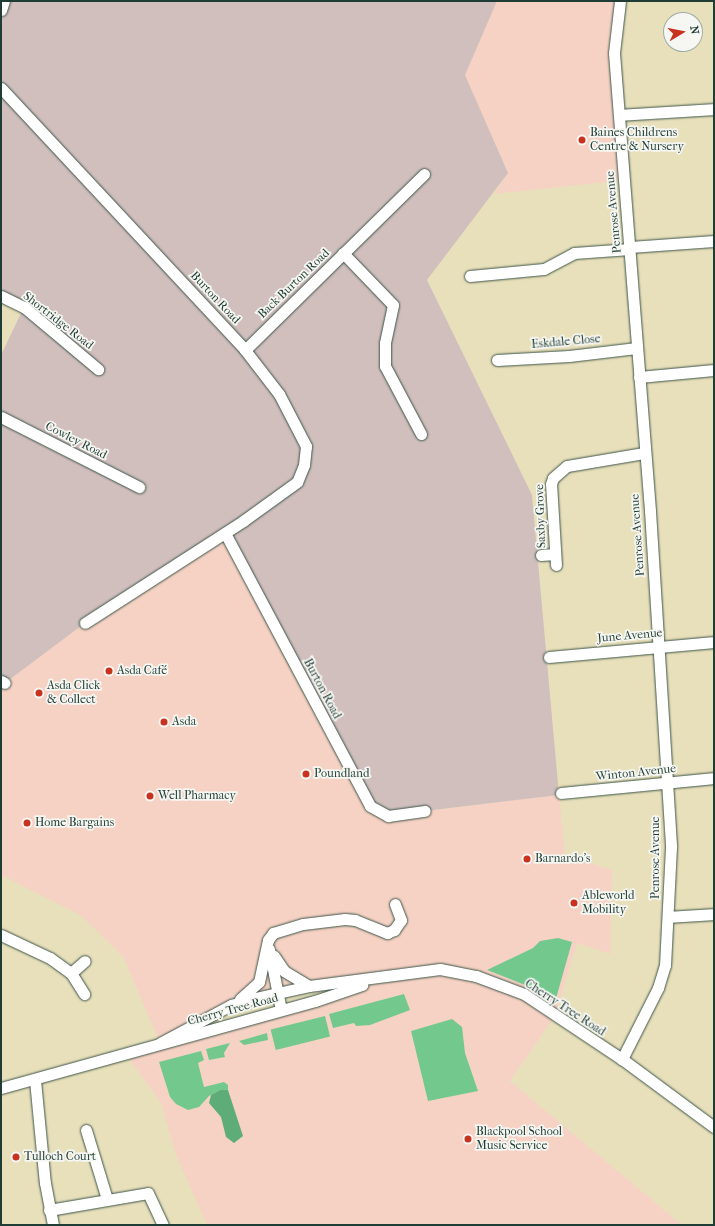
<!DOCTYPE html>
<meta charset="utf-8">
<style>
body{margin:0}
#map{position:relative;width:715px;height:1226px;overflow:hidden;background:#e8e0bb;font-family:"IM FELL French Canon",serif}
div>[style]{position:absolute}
.built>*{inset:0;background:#f6d2c4}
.industrial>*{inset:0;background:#d1bfbe}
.green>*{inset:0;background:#73c98d;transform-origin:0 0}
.forest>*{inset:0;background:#5ead78}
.roads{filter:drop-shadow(0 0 1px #3d5548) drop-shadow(0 0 1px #3d5548)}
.minor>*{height:11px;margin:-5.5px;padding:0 5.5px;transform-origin:5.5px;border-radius:5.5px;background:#fff}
.dots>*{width:11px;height:11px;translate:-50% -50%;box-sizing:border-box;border:2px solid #f6f6f2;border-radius:50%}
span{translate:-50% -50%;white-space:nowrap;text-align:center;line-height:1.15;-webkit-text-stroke:3.5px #f6f6f2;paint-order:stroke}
.poi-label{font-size:12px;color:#1f3d34}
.left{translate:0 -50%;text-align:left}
.street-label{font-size:12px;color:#1f3d34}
.frame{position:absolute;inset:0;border:2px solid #1f3d34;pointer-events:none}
.north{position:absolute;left:663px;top:12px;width:40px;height:40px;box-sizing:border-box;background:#f6f6f2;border:1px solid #a0aca6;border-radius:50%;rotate:80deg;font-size:11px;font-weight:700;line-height:16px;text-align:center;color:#1f3d34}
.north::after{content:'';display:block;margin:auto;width:14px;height:18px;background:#c8321e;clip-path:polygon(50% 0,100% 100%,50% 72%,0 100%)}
</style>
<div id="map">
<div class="built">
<div style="clip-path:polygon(497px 1px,620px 1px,614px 53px,624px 180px,494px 194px,508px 173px,465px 75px)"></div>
<div style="clip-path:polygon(evenodd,225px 533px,425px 811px,559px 795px,565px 855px,612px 870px,610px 954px,577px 943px,555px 1016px,510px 1081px,682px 1225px,207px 1225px,176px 1155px,161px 1103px,125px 1053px,160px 1043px,123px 956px,80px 915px,1px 875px,1px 681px,5px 683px,85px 623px,225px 533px,378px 979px,162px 1042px,255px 998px,378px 979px)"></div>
</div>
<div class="industrial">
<div style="clip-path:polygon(4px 1px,497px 1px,465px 75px,508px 173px,427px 280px,532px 495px,559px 795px,425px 811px,378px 812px,225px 533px,85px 623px,5px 683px,1px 681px,1px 355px,24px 307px,1px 296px,1px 10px)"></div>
</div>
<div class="green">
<div style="clip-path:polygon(558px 938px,572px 942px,555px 1002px,530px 987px,487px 970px,533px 948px,540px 941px)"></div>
<div style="clip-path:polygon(404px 994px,410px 1010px,370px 1025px,356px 1026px,354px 1023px,333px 1028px,329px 1014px)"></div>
<div style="left:325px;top:1016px;width:21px;height:56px;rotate:76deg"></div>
<div style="clip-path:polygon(452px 1019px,462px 1027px,465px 1053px,478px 1091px,428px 1101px,411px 1031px)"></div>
<div style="clip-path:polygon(267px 1033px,268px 1040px,244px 1045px,239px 1041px)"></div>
<div style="clip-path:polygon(230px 1043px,224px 1053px,225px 1057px,209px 1060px,206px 1049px)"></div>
<div style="clip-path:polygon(201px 1051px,204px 1060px,198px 1063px,204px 1087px,224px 1082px,228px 1085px,228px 1090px,220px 1090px,209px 1096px,199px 1107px,188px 1110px,176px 1104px,170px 1097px,159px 1062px)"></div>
</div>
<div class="forest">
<div style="clip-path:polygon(220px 1090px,228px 1090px,243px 1136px,234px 1143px,226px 1137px,221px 1117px,209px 1103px,211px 1095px)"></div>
</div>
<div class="roads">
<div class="minor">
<div style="left:620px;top:1px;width:52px;rotate:96.6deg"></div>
<div style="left:614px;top:53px;width:459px;rotate:85.5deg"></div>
<div style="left:650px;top:511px;width:337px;rotate:86.4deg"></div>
<div style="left:671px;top:847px;width:118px;rotate:92.9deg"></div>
<div style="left:665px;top:965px;width:24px;rotate:107deg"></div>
<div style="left:658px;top:988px;width:80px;rotate:116.9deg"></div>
<div style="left:1px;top:10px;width:9px;rotate:-72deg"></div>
<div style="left:1px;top:88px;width:358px;rotate:47deg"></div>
<div style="left:245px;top:350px;width:56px;rotate:52.3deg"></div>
<div style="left:279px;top:394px;width:59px;rotate:62.6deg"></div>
<div style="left:306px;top:446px;width:19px;rotate:96deg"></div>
<div style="left:304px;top:465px;width:18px;rotate:112deg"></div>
<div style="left:297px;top:482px;width:67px;rotate:144.2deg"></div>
<div style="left:243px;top:521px;width:188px;rotate:147.2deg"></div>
<div style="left:619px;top:115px;width:95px;rotate:-3.6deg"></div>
<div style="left:630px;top:247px;width:84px;rotate:-4.1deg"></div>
<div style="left:343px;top:253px;width:72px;rotate:46.1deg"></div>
<div style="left:393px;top:305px;width:39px;rotate:102deg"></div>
<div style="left:385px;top:343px;width:23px;rotate:90deg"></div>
<div style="left:385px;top:366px;width:77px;rotate:62.1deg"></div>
<div style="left:470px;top:276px;width:74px;rotate:-5.4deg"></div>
<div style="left:544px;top:269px;width:34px;rotate:-28deg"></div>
<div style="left:574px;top:253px;width:56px;rotate:-4.1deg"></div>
<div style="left:1px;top:296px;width:25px;rotate:26deg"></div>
<div style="left:24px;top:307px;width:97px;rotate:40deg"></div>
<div style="left:245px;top:350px;width:251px;rotate:-44.5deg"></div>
<div style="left:497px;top:360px;width:72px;rotate:-3.2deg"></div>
<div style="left:569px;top:356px;width:68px;rotate:-6.7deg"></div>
<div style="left:639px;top:377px;width:75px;rotate:-5.3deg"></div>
<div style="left:1px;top:417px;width:155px;rotate:26.9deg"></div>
<div style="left:225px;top:533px;width:309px;rotate:62deg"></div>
<div style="left:370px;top:806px;width:21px;rotate:29deg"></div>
<div style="left:388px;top:816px;width:37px;rotate:-8deg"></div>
<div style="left:541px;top:555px;width:14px;rotate:-4deg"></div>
<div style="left:556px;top:565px;width:81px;rotate:-93.5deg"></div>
<div style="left:551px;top:484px;width:6px;rotate:-72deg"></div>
<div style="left:553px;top:478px;width:18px;rotate:-41deg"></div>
<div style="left:567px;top:466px;width:78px;rotate:-9.6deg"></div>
<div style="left:549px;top:657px;width:166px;rotate:-5.2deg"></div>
<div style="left:1px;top:681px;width:4px;rotate:27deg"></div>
<div style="left:561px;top:793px;width:154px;rotate:-5.6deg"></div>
<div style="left:668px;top:917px;width:46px;rotate:-3.7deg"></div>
<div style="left:1px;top:935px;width:54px;rotate:25.1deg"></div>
<div style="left:50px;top:958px;width:26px;rotate:36deg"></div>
<div style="left:71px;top:973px;width:25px;rotate:58deg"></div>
<div style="left:269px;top:949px;width:62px;rotate:78.9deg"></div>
<div style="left:274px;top:956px;width:18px;rotate:56deg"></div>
<div style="left:284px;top:971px;width:29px;rotate:31deg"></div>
<div style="left:71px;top:973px;width:18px;rotate:-41deg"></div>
<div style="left:240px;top:999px;width:25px;rotate:-42deg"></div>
<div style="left:259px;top:982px;width:43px;rotate:-77.9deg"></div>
<div style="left:268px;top:940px;width:9px;rotate:-54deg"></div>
<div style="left:273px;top:933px;width:31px;rotate:-17deg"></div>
<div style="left:303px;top:924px;width:42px;rotate:-6.8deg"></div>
<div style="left:345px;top:919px;width:10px;rotate:6deg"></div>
<div style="left:355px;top:920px;width:35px;rotate:22deg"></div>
<div style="left:387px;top:933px;width:8px;rotate:-23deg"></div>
<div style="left:394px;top:930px;width:12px;rotate:-55deg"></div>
<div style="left:401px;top:920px;width:17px;rotate:-111deg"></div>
<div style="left:160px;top:1043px;width:81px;rotate:-28.2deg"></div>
<div style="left:231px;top:1005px;width:25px;rotate:-16deg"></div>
<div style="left:255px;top:998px;width:55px;rotate:-12.5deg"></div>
<div style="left:309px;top:986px;width:132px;rotate:-7.4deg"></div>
<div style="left:440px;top:969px;width:37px;rotate:11deg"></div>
<div style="left:476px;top:976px;width:51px;rotate:20.6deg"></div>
<div style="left:524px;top:994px;width:118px;rotate:33.6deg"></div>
<div style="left:622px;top:1059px;width:114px;rotate:36.5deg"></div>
<div style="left:35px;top:1080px;width:103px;rotate:84.5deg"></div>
<div style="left:45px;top:1183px;width:43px;rotate:79.2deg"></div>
<div style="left:1px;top:1088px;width:326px;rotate:-15.5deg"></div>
<div style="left:315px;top:1001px;width:50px;rotate:-18.8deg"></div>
<div style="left:86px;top:1130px;width:72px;rotate:73.1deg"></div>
<div style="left:49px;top:1210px;width:100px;rotate:-9.7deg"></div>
<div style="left:148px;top:1193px;width:35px;rotate:65deg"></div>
</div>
</div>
<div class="dots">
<div style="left:582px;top:140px;background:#c8321e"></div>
<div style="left:109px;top:671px;background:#c8321e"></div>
<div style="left:39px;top:693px;background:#c8321e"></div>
<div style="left:164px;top:722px;background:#c8321e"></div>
<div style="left:306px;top:774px;background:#c8321e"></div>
<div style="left:150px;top:796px;background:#c8321e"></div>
<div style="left:27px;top:823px;background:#c8321e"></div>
<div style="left:527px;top:859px;background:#c8321e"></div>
<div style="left:574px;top:903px;background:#c8321e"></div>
<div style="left:468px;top:1139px;background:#c8321e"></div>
<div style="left:16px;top:1157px;background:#c8321e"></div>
</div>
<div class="poi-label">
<span class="left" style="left:590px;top:140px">Baines Childrens<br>Centre &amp; Nursery</span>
<span class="left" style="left:117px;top:671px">Asda Café</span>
<span class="left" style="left:47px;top:693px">Asda Click<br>&amp; Collect</span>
<span class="left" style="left:172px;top:722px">Asda</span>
<span class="left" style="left:314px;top:774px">Poundland</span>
<span class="left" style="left:158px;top:796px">Well Pharmacy</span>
<span class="left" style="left:35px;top:823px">Home Bargains</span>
<span class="left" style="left:535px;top:859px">Barnardo's</span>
<span class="left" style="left:582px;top:903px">Ableworld<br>Mobility</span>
<span class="left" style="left:476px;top:1139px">Blackpool School<br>Music Service</span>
<span class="left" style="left:24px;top:1157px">Tulloch Court</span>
</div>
<div class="street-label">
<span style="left:614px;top:212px;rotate:-95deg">Penrose Avenue</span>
<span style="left:294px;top:284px;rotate:-44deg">Back Burton Road</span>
<span style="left:215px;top:298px;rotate:47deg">Burton Road</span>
<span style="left:58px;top:321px;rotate:38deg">Shortridge Road</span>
<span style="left:566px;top:342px;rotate:-5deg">Eskdale Close</span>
<span style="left:76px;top:441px;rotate:27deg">Cowley Road</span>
<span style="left:541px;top:516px;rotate:-92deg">Saxby Grove</span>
<span style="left:638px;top:535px;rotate:-94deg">Penrose Avenue</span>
<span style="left:630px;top:636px;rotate:-5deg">June Avenue</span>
<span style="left:322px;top:689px;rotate:62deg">Burton Road</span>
<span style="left:636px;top:773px;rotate:-6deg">Winton Avenue</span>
<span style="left:656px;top:858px;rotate:-90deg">Penrose Avenue</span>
<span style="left:565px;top:1008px;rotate:33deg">Cherry Tree Road</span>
<span style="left:233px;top:1010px;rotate:-15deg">Cherry Tree Road</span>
</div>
<div class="frame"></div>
<div class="north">N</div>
</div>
